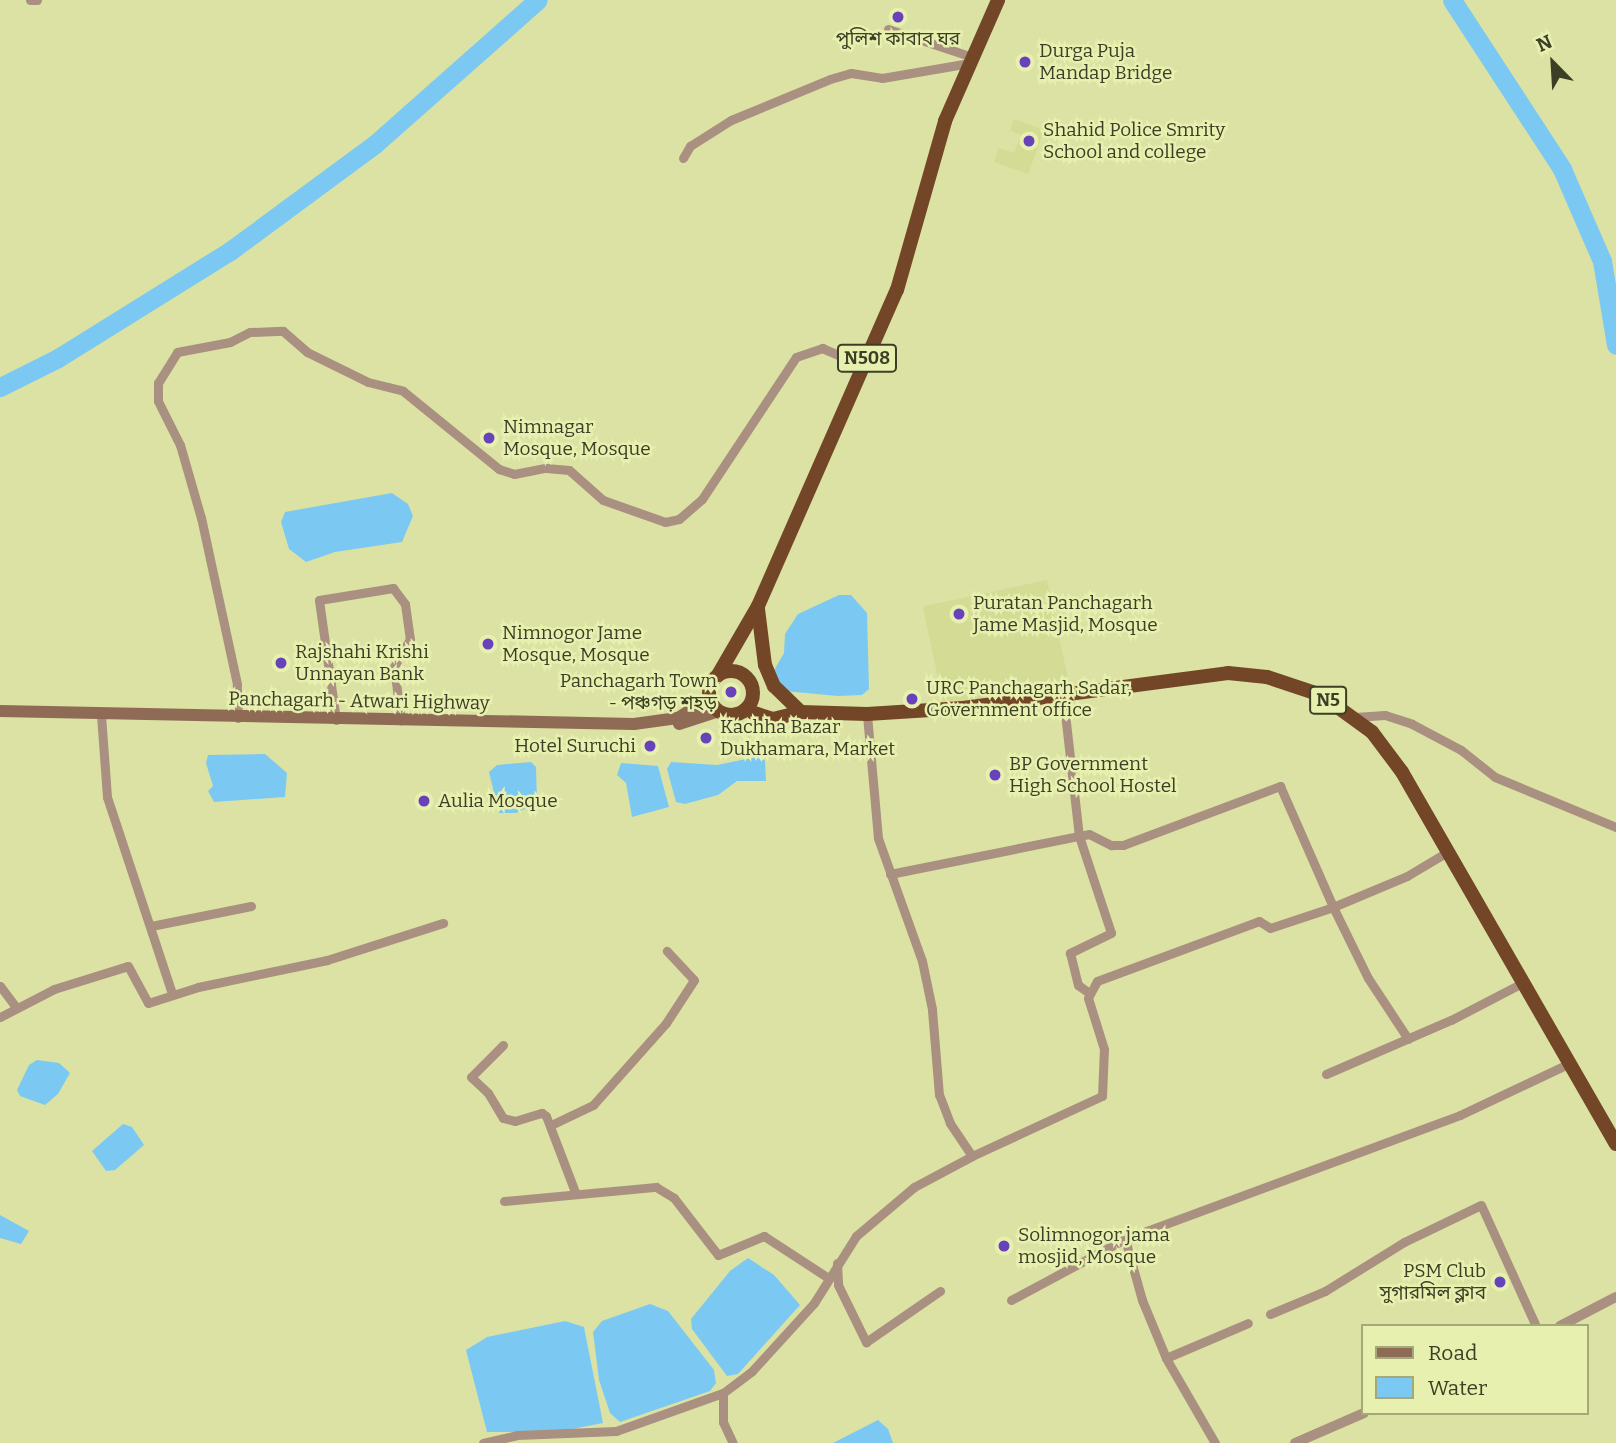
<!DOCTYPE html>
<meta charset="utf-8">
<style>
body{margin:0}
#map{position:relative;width:1616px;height:1443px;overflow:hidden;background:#dbe2a3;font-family:Bitter,"Noto Sans Bengali",serif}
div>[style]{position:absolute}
.built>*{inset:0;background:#d3db94;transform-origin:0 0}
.water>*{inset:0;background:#7bc9f3}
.river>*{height:19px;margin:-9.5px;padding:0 9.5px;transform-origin:9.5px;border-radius:9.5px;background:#7bc9f3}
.minor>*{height:9px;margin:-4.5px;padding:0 4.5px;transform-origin:4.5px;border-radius:4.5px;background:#a99081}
.tertiary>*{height:10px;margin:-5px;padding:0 5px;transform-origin:5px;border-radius:5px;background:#a99081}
.secondary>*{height:12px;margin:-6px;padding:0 6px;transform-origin:6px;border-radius:6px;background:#8f6b55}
.trunk>*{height:14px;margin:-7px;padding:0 7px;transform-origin:7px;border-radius:7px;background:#724626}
.trunk>.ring{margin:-7px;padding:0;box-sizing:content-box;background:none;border:14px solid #724626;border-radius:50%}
.dots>*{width:19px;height:19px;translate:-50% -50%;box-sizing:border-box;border:4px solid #e8f0b0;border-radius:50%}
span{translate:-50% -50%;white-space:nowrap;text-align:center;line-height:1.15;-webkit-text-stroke:5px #e8f0b0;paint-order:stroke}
.shield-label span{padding:2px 5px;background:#e8f0b0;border:2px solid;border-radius:5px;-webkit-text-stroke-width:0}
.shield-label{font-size:18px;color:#3c3f25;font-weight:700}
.poi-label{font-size:19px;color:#3c3f25}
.left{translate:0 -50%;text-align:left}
.right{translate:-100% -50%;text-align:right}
.street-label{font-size:19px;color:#3c3f25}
.legend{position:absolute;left:1361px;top:1324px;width:228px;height:91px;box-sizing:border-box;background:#e8f0b0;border:2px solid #a3a978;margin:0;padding:9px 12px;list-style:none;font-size:21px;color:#3c3f25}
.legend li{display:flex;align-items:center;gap:14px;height:35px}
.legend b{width:35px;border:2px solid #a3a978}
.north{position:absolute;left:1518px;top:28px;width:70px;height:70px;-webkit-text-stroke:5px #e8f0b0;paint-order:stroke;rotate:336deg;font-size:19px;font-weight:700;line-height:28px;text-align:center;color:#3c3f25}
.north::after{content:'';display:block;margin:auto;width:24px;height:32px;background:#3c3f25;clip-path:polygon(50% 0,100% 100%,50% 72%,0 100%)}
</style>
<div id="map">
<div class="built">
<div style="clip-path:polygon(1014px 119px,1044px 130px,1028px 174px,994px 162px,999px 148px,1014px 153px,1021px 135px,1010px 130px)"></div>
<div style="left:1047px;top:580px;width:105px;height:127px;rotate:78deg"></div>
</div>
<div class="water">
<div style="clip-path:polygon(392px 493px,408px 504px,413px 516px,402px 542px,335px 552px,306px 562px,289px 549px,281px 522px,285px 512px)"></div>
<div style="clip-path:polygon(839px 595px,851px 595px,867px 613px,869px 689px,862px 695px,838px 696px,784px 691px,772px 674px,784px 653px,785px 634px,798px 614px)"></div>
<div style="clip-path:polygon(265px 754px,287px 773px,285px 797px,214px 802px,208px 791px,213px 786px,206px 763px,208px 755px)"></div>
<div style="clip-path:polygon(756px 757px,765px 760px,766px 781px,737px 781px,718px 795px,685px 804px,676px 802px,667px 769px,671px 762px,717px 765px)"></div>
<div style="clip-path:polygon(531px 762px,536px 767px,537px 803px,516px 813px,499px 813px,489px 772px,497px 765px)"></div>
<div style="clip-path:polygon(621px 763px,658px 766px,669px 807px,632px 817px,626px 783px,617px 775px)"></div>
<div style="clip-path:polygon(37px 1060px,59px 1063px,70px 1073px,58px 1094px,45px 1105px,20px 1096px,17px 1090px,29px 1065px)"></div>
<div style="clip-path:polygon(123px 1124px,132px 1127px,144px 1145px,115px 1170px,106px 1171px,92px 1151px)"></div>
<div style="clip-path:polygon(0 1215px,29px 1231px,21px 1244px,0 1238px)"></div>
<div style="clip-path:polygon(748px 1258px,774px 1275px,800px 1305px,738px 1374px,727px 1376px,692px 1329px,691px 1319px,730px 1271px)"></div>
<div style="clip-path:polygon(650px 1304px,668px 1311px,714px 1370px,716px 1383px,710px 1391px,620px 1422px,610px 1413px,599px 1380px,593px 1332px,602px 1321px)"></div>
<div style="clip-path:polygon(565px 1321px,584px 1327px,603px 1423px,557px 1432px,487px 1432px,466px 1350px,487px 1337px)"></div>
<div style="clip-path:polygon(878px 1420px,888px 1429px,893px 1443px,833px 1443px)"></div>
</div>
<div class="river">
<div style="left:1452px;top:0;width:202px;rotate:56.9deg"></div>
<div style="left:1562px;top:169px;width:100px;rotate:66.5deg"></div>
<div style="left:1602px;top:261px;width:85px;rotate:80.5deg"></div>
<div style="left:0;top:387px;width:65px;rotate:-26.6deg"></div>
<div style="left:58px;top:358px;width:203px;rotate:-31.9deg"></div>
<div style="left:230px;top:251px;width:180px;rotate:-36.4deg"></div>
<div style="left:375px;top:144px;width:217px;rotate:-41.5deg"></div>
</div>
<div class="minor">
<div style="left:30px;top:0;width:7px"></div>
<div style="left:888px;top:29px;width:89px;rotate:18.4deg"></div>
<div style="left:683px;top:158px;width:14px;rotate:-60deg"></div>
<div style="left:690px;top:146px;width:49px;rotate:-32.4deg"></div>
<div style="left:731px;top:120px;width:107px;rotate:-22.5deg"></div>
<div style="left:830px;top:79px;width:22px;rotate:-16deg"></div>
<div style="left:851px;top:73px;width:31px;rotate:9deg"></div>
<div style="left:882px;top:78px;width:89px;rotate:-9.7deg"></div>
<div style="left:1063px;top:696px;width:141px;rotate:83.5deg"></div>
<div style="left:1079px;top:836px;width:10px;rotate:-11deg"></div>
<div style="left:1089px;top:834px;width:25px;rotate:27deg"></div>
<div style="left:1111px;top:845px;width:12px"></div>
<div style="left:1123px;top:845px;width:168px;rotate:-20.6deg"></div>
<div style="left:1280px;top:786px;width:132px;rotate:66.3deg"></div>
<div style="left:1333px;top:907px;width:80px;rotate:-22.7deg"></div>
<div style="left:1407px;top:876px;width:49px;rotate:-30.8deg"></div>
<div style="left:101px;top:715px;width:82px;rotate:85.8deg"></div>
<div style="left:107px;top:797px;width:207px;rotate:71.7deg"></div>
<div style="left:1355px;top:717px;width:30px;rotate:-4deg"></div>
<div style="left:1385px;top:715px;width:28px;rotate:18deg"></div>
<div style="left:1412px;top:724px;width:55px;rotate:28deg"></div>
<div style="left:1461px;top:750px;width:43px;rotate:38.5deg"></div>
<div style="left:1495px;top:777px;width:131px;rotate:22.5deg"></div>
<div style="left:238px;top:718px;width:34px;rotate:-92deg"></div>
<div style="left:237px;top:684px;width:170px;rotate:-102.2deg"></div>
<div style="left:201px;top:518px;width:76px;rotate:-106deg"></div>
<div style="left:180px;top:445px;width:49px;rotate:-116.6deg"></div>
<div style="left:158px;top:401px;width:18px;rotate:-90deg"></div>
<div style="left:158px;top:383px;width:36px;rotate:-58deg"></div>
<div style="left:177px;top:352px;width:54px;rotate:-10.7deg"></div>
<div style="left:230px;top:342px;width:22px;rotate:-27deg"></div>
<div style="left:250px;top:332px;width:33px;rotate:-2deg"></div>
<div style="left:283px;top:331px;width:32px;rotate:41deg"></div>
<div style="left:307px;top:352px;width:68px;rotate:26.2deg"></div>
<div style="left:368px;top:382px;width:36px;rotate:14deg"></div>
<div style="left:403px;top:391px;width:124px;rotate:39.1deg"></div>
<div style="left:499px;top:469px;width:16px;rotate:18deg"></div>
<div style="left:514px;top:474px;width:33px;rotate:-11deg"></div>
<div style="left:546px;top:468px;width:23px;rotate:5deg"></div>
<div style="left:569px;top:470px;width:45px;rotate:41.4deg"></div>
<div style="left:603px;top:500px;width:66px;rotate:19.5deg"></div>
<div style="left:665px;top:522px;width:14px;rotate:-12deg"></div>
<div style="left:679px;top:519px;width:30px;rotate:-41deg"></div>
<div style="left:702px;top:499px;width:170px;rotate:-56.5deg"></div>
<div style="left:796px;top:357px;width:28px;rotate:-19deg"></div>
<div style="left:822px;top:348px;width:46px;rotate:23.2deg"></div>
<div style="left:336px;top:720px;width:121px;rotate:-98.1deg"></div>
<div style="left:319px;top:600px;width:75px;rotate:-9.2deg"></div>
<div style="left:393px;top:588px;width:20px;rotate:53deg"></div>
<div style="left:405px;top:604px;width:35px;rotate:82deg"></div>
<div style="left:410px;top:639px;width:32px;rotate:120deg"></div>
<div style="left:394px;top:667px;width:54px;rotate:82.6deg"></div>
<div style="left:890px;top:874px;width:193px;rotate:-11.4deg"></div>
<div style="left:1079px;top:836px;width:102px;rotate:71.7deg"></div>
<div style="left:1111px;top:933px;width:46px;rotate:154deg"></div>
<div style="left:1070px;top:953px;width:33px;rotate:76deg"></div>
<div style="left:1078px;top:985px;width:14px;rotate:36deg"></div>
<div style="left:151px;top:926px;width:102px;rotate:-11.3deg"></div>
<div style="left:0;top:986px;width:26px;rotate:53deg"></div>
<div style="left:0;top:1017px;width:61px;rotate:-27.4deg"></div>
<div style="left:54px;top:989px;width:77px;rotate:-17.3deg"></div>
<div style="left:128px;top:966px;width:42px;rotate:61.6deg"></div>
<div style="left:148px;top:1003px;width:52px;rotate:-17.7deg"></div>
<div style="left:198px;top:987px;width:132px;rotate:-11.8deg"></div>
<div style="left:327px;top:960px;width:122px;rotate:-17.7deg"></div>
<div style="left:503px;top:1045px;width:45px;rotate:135deg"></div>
<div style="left:471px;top:1077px;width:23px;rotate:43deg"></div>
<div style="left:488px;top:1093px;width:29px;rotate:59deg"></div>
<div style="left:503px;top:1118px;width:12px;rotate:14deg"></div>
<div style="left:515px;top:1121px;width:28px;rotate:-17deg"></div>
<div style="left:542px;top:1113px;width:5px;rotate:37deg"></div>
<div style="left:546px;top:1116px;width:81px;rotate:69.1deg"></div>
<div style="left:1326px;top:1074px;width:136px;rotate:-23.4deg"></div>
<div style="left:1451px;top:1020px;width:82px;rotate:-27.5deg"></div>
<div style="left:551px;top:1125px;width:47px;rotate:-25.5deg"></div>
<div style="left:593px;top:1105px;width:110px;rotate:-48.3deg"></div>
<div style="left:666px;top:1023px;width:51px;rotate:-56.9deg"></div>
<div style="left:694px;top:980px;width:40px;rotate:-133deg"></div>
<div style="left:972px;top:1156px;width:143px;rotate:-24.8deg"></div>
<div style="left:1102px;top:1096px;width:47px;rotate:-87.6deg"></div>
<div style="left:1104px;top:1049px;width:53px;rotate:-107.4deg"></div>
<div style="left:1088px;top:998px;width:19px;rotate:-62deg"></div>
<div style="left:1097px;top:981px;width:173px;rotate:-20.3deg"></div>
<div style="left:1259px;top:921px;width:13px;rotate:32deg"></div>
<div style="left:1270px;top:928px;width:66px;rotate:-18.4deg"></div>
<div style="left:1333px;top:907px;width:79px;rotate:63.8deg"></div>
<div style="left:1368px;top:978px;width:73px;rotate:56.7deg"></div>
<div style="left:504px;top:1201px;width:153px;rotate:-5.3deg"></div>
<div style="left:656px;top:1187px;width:21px;rotate:31deg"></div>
<div style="left:674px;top:1198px;width:72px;rotate:52.3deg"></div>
<div style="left:718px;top:1255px;width:50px;rotate:-22.4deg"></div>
<div style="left:764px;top:1236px;width:75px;rotate:33.1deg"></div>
<div style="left:837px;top:1263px;width:22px;rotate:87deg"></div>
<div style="left:838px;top:1285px;width:64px;rotate:63.8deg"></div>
<div style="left:866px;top:1342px;width:90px;rotate:-34.6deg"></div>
<div style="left:1011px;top:1300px;width:129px;rotate:-28.2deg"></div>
<div style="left:1270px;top:1314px;width:60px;rotate:-22.7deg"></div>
<div style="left:1325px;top:1291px;width:93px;rotate:-31.8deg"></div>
<div style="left:1404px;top:1242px;width:85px;rotate:-25.7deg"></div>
<div style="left:1481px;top:1205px;width:133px;rotate:65.6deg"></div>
<div style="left:1166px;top:1358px;width:89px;rotate:-23.1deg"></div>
<div style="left:723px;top:1393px;width:29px;rotate:90deg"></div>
<div style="left:723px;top:1422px;width:23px;rotate:65deg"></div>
<div style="left:483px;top:1443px;width:35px;rotate:-13deg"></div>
<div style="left:517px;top:1435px;width:99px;rotate:-2.3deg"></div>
<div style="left:616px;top:1431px;width:114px;rotate:-19.6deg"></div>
<div style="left:723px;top:1393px;width:36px;rotate:-37deg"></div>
<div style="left:752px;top:1371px;width:92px;rotate:-47.6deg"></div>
<div style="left:814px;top:1303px;width:79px;rotate:-57.9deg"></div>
<div style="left:856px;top:1236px;width:76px;rotate:-40.2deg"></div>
<div style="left:914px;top:1187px;width:66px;rotate:-28.1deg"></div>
<div style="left:972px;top:1156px;width:40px;rotate:-124deg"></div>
<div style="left:950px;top:1123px;width:30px;rotate:-111deg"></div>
<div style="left:939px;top:1095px;width:86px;rotate:-94.7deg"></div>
<div style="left:932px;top:1009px;width:49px;rotate:-101.8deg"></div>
<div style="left:922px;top:961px;width:131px;rotate:-109.7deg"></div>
<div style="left:878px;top:838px;width:124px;rotate:-95.1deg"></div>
<div style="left:1215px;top:1443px;width:98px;rotate:-120deg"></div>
<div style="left:1166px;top:1358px;width:63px;rotate:-112.5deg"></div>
<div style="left:1142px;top:1300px;width:63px;rotate:-105.6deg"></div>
<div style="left:1125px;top:1239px;width:357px;rotate:-20.3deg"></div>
<div style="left:1460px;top:1115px;width:122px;rotate:-25.3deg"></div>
</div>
<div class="tertiary">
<div style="left:1560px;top:1326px;width:63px;rotate:-27.4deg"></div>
<div style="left:1295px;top:1443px;width:75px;rotate:-23.5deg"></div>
</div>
<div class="secondary">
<div style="left:0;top:711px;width:634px;rotate:1.17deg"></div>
<div style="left:634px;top:724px;width:44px;rotate:-7.8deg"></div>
<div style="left:678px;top:718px;width:38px;rotate:-33deg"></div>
<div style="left:679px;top:724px;width:42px;rotate:-18deg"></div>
</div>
<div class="trunk">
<div style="left:758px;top:609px;width:56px;rotate:82.9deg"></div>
<div style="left:765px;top:665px;width:23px;rotate:67deg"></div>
<div style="left:774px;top:686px;width:37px;rotate:44deg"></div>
<div class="ring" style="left:709px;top:671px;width:30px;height:30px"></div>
<div style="left:718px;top:675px;width:80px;rotate:-59.9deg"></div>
<div style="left:758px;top:606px;width:345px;rotate:-66.3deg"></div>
<div style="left:897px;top:290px;width:176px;rotate:-74.1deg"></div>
<div style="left:945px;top:121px;width:132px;rotate:-66.3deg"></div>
<div style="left:745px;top:710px;width:29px;rotate:18deg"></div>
<div style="left:773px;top:719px;width:29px;rotate:-14deg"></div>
<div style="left:801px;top:712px;width:66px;rotate:1.7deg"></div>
<div style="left:867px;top:714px;width:96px;rotate:-3.6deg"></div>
<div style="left:963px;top:708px;width:267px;rotate:-7.5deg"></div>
<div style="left:1228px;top:673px;width:39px;rotate:6deg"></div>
<div style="left:1267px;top:677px;width:57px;rotate:18.4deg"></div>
<div style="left:1321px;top:695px;width:63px;rotate:36deg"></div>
<div style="left:1372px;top:732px;width:50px;rotate:53.1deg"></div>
<div style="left:1402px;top:772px;width:429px;rotate:60.1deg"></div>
</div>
<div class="dots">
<div style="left:898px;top:17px;background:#6842ba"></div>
<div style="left:1025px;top:62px;background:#6842ba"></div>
<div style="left:1029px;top:141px;background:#6842ba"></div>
<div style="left:489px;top:438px;background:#6842ba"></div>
<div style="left:959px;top:614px;background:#6842ba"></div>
<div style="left:488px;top:644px;background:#6842ba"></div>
<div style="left:281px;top:663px;background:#6842ba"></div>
<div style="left:731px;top:692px;background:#6842ba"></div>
<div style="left:912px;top:699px;background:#6842ba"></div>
<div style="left:706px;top:738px;background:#6842ba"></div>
<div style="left:650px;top:746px;background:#6842ba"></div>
<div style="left:995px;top:775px;background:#6842ba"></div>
<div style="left:424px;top:801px;background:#6842ba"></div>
<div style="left:1004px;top:1246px;background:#6842ba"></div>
<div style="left:1500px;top:1282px;background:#6842ba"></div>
</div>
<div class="shield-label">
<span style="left:867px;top:358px">N508</span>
<span style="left:1328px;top:700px">N5</span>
</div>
<div class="poi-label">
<span style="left:898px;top:39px">পুলিশ কাবাব ঘর</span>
<span class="left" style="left:1039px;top:62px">Durga Puja<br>Mandap Bridge</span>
<span class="left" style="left:1043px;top:141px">Shahid Police Smrity<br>School and college</span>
<span class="left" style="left:503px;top:438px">Nimnagar<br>Mosque, Mosque</span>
<span class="left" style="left:973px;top:614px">Puratan Panchagarh<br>Jame Masjid, Mosque</span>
<span class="left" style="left:502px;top:644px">Nimnogor Jame<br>Mosque, Mosque</span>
<span class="left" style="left:295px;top:663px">Rajshahi Krishi<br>Unnayan Bank</span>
<span class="right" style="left:717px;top:692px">Panchagarh Town<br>- পঞ্চগড় শহড়</span>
<span class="left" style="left:926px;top:699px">URC Panchagarh Sadar,<br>Government office</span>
<span class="left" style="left:720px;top:738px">Kachha Bazar<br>Dukhamara, Market</span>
<span class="right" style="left:636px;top:746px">Hotel Suruchi</span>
<span class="left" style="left:1009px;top:775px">BP Government<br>High School Hostel</span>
<span class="left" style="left:438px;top:801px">Aulia Mosque</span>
<span class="left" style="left:1018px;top:1246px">Solimnogor jama<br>mosjid, Mosque</span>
<span class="right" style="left:1486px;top:1282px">PSM Club<br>সুগারমিল ক্লাব</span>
</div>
<div class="street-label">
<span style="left:359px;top:701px;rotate:1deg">Panchagarh - Atwari Highway</span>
</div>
<ul class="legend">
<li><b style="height:9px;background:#8f6b55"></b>Road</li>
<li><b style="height:19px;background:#7bc9f3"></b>Water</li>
</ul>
<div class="north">N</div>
</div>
